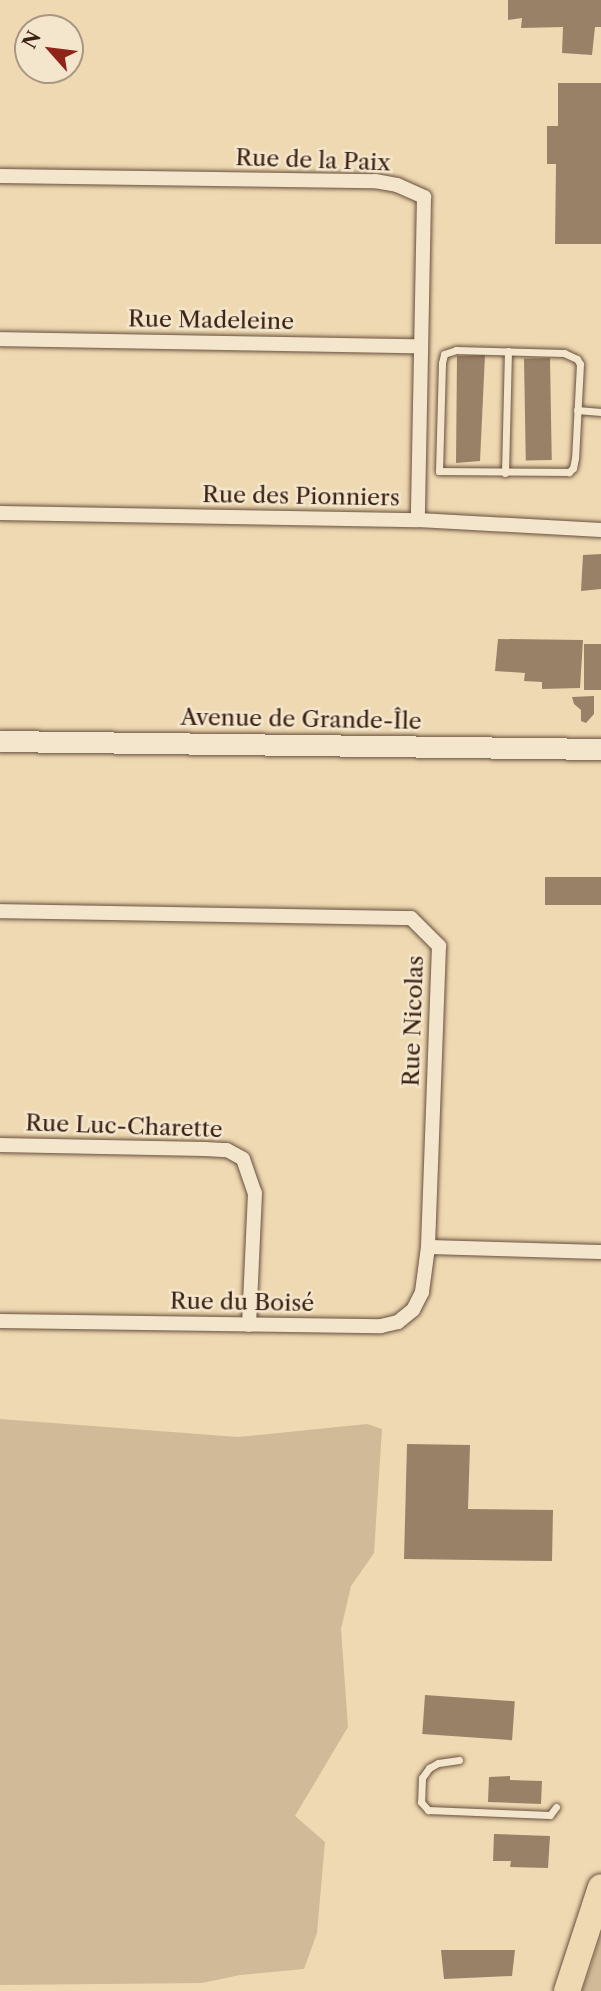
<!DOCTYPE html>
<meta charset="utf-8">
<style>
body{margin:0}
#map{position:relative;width:601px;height:1991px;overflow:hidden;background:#eed9b2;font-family:"Libre Caslon Text",serif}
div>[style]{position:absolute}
.green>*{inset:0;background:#d0ba97}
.building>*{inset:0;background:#988167;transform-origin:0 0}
.roads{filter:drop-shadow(0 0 2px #684f3c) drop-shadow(0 0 2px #684f3c)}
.lane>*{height:7px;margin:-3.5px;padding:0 3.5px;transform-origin:3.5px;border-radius:3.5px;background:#f4e6cd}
.street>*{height:14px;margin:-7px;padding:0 7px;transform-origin:7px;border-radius:7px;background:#f4e6cd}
.secondary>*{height:21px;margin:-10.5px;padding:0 10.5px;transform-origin:10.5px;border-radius:10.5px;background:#f4e6cd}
.highway>*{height:26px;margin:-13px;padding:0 13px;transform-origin:13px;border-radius:13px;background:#eed9b2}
span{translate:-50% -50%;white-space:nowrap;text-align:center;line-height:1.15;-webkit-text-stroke:5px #f4e6cd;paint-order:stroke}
.street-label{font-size:23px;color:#3b2115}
.north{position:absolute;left:14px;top:14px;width:70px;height:70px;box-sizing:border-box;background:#f4e6cd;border:2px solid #aa9783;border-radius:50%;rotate:298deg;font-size:19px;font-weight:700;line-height:28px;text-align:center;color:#3b2115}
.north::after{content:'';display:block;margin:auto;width:24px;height:32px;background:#8f2418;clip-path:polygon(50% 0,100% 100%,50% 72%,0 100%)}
</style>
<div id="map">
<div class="green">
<div style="clip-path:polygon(0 1419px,238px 1437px,367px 1424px,382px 1429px,374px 1553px,351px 1586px,341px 1629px,348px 1727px,295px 1816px,325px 1842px,317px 1933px,304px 1969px,240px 1975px,202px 1983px,0 1985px)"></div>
<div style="clip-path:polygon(601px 1934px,601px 1991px,582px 1991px,591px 1966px)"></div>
</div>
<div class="building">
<div style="clip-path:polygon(508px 0,601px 0,601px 27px,595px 27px,592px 55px,562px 53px,563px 27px,521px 28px,522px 18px,508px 20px)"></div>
<div style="clip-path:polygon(558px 83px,601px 83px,601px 244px,555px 244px,556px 164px,547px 164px,547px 126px,558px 126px)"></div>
<div style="clip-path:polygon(485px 355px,480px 461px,456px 463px,457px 356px)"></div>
<div style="left:550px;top:358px;width:102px;height:26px;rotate:89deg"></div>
<div style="clip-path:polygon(601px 554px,601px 589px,581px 591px,583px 555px)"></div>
<div style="clip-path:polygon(498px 639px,583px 640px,580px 688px,542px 689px,542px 682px,524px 681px,525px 673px,495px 671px)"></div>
<div style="left:584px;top:644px;width:17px;height:46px"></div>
<div style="clip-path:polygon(594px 696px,594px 714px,586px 723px,581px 721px,581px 710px,574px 704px,572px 697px)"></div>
<div style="left:545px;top:877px;width:56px;height:28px"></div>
<div style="clip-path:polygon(407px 1444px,470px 1445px,468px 1509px,553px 1510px,552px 1561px,404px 1559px)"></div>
<div style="left:425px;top:1695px;width:90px;height:39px;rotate:4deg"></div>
<div style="clip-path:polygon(510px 1776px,510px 1780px,542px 1781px,541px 1804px,488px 1802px,489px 1777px)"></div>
<div style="clip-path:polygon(494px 1834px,550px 1836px,548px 1868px,510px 1867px,511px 1861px,493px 1861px)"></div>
<div style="clip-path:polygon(441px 1950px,515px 1950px,512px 1976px,444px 1979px)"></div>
</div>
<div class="roads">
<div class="lane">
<div style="left:456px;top:350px;width:108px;rotate:1.6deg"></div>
<div style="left:564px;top:353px;width:14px;rotate:25deg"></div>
<div style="left:577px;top:359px;width:6px;rotate:59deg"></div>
<div style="left:580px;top:364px;width:94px;rotate:93deg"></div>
<div style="left:575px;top:458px;width:10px;rotate:101deg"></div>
<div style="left:573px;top:468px;width:6px;rotate:135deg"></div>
<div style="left:569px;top:472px;width:130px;rotate:-179.6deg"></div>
<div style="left:439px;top:471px;width:108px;rotate:-88.4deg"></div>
<div style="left:442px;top:363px;width:9px;rotate:-77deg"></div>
<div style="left:444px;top:354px;width:13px;rotate:-18deg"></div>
<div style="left:577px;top:410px;width:24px;rotate:5deg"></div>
<div style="left:505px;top:473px;width:122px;rotate:-88.6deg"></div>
<div style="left:459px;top:1760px;width:21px;rotate:172deg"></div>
<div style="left:438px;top:1763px;width:10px;rotate:151deg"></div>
<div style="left:429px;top:1768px;width:12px;rotate:125deg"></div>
<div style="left:422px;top:1778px;width:24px;rotate:92deg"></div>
<div style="left:421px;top:1802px;width:11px;rotate:49deg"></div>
<div style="left:428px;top:1810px;width:122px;rotate:2.3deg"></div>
<div style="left:550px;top:1815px;width:10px;rotate:-53deg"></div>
</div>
<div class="street">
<div style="left:0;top:176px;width:375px;rotate:0.8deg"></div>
<div style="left:375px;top:181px;width:22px;rotate:10deg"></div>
<div style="left:397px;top:185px;width:30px;rotate:24deg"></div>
<div style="left:424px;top:197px;width:323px;rotate:91.1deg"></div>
<div style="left:0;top:339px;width:421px;rotate:1deg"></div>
<div style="left:0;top:513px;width:418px;rotate:1deg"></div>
<div style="left:418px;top:520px;width:183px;rotate:3.1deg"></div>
<div style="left:0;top:911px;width:411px;rotate:1deg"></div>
<div style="left:411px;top:918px;width:40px;rotate:45deg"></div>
<div style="left:439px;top:946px;width:301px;rotate:92.1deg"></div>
<div style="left:428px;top:1247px;width:173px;rotate:1.7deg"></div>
<div style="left:0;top:1145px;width:205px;rotate:1.1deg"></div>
<div style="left:205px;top:1149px;width:22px;rotate:3deg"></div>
<div style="left:227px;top:1150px;width:18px;rotate:29deg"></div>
<div style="left:243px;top:1159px;width:36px;rotate:71deg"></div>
<div style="left:255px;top:1193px;width:132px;rotate:92.6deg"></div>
<div style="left:0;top:1321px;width:381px;rotate:0.8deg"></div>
<div style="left:381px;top:1326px;width:17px;rotate:-13deg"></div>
<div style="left:398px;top:1322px;width:19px;rotate:-39deg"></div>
<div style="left:413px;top:1310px;width:20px;rotate:-63deg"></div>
<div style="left:422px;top:1292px;width:45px;rotate:-82.4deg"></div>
</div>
<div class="secondary">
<div style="left:0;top:741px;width:601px;rotate:0.76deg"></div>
</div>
<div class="highway">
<div style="left:567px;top:1991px;width:109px;rotate:-71.9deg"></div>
</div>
</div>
<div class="street-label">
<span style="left:313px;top:160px;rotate:2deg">Rue de la Paix</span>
<span style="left:211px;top:320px;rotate:1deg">Rue Madeleine</span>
<span style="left:301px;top:496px;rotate:1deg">Rue des Pionniers</span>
<span style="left:301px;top:719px;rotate:1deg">Avenue de Grande-Île</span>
<span style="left:413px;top:1021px;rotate:-88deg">Rue Nicolas</span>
<span style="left:124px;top:1126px;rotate:2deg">Rue Luc-Charette</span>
<span style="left:242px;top:1302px;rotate:1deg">Rue du Boisé</span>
</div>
<div class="north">N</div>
</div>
